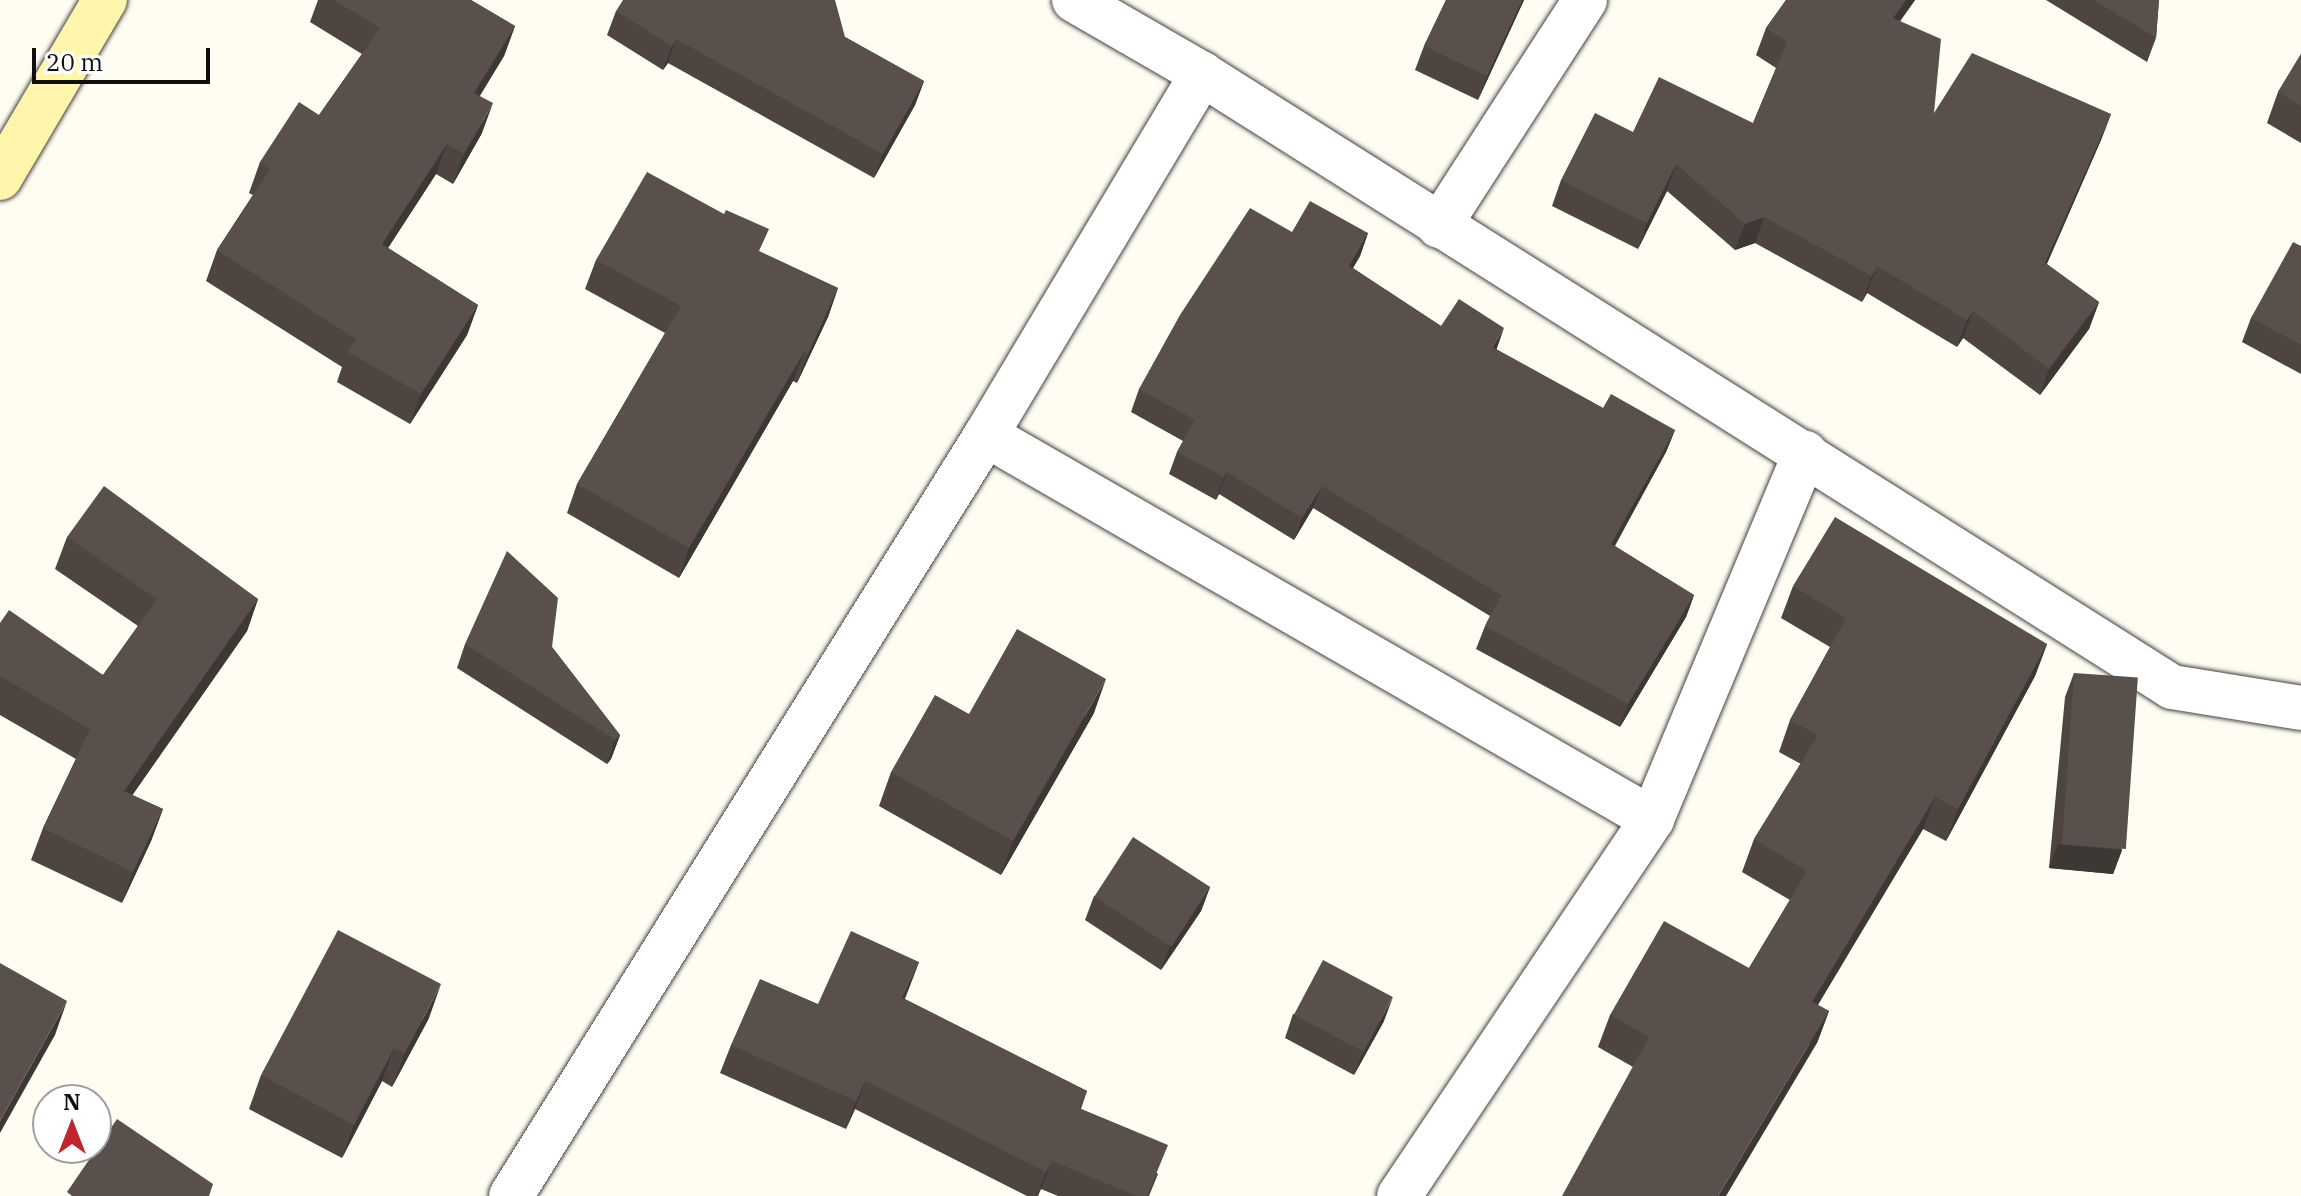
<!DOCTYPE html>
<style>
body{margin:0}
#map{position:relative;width:2301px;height:1196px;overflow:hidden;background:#fffcf1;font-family:"IBM Plex Serif",serif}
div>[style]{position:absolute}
.roads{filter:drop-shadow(0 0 2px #424242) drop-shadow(0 0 2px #424242)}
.street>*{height:44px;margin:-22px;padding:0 22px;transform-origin:22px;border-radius:22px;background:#fff}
.secondary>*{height:44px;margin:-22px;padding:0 22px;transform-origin:22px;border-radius:22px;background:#fff6ac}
.wall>*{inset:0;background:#4c4540}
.shaded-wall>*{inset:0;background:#3e3834}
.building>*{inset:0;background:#58504b;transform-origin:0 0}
span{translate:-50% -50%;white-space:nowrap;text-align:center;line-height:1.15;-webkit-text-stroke:8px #fff;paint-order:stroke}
.north{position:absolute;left:32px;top:1084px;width:80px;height:80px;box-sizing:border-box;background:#fff;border:2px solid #9f9f9f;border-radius:50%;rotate:0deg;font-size:22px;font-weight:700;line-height:32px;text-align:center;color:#0f0f0f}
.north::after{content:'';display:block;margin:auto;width:28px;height:36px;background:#c1252c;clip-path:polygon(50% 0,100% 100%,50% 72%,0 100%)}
.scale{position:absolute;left:32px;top:48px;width:178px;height:36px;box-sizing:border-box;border:4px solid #0f0f0f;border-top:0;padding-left:10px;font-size:24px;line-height:28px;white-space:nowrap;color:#0f0f0f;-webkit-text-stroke:6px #fff;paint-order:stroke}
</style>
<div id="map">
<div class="roads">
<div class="street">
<div style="left:1074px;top:0;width:148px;rotate:30deg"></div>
<div style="left:1202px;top:74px;width:1147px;rotate:32.29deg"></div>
<div style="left:2172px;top:687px;width:131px;rotate:9.2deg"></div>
<div style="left:1439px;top:226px;width:269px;rotate:-57.1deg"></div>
<div style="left:986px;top:435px;width:769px;rotate:29.97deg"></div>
<div style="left:511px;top:1196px;width:897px;rotate:-58.03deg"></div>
<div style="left:986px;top:435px;width:421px;rotate:-59.1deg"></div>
<div style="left:1399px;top:1196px;width:454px;rotate:-56.1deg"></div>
<div style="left:1652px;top:819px;width:397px;rotate:-67.3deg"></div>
</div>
<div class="secondary">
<div style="left:0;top:178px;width:207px;rotate:-59.5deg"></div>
</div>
</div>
<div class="wall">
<div style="clip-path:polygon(318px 0,471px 0,515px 26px,504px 56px,479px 96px,482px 133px,453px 184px,436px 174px,388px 248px,478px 305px,467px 335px,410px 424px,337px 382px,342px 367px,206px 281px,217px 250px,253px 195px,249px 193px,260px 162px,319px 115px,362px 54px,310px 22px)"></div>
<div style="clip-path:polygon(1446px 0,1524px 0,1478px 100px,1415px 70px,1424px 46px)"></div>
<div style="clip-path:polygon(1786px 0,1915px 0,1900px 21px,1934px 113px,2111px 114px,2101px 140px,2047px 264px,2099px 302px,2089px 329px,2040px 395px,1963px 338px,1957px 347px,1867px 293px,1862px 302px,1755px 243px,1735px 250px,1667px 191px,1638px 249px,1552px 206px,1561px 180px,1633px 132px,1753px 123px,1776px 68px,1756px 55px,1766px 28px)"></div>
<div style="clip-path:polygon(2046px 0,2159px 0,2156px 38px,2147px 62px)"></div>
<div style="clip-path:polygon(616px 11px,845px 37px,924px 81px,915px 105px,874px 178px,668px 63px,663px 70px,607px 35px)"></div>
<div style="clip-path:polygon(2301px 54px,2301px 143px,2267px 123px,2278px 92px)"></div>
<div style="clip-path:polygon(1292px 232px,1368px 233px,1360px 256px,1353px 268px,1441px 326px,1496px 349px,1603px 408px,1675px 430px,1666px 452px,1615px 546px,1694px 595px,1686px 617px,1620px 727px,1476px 649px,1485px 626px,1490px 616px,1313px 508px,1294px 540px,1219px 494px,1216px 500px,1169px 474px,1177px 452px,1183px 441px,1131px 412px,1139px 389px)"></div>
<div style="clip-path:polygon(2301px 246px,2301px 374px,2242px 342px,2251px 318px)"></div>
<div style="clip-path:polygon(760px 252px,838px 288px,828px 317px,797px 383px,793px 381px,679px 578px,567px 513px,577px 484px,665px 333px,585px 289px,596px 260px)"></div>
<div style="clip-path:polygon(67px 537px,258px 599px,247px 631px,132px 795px,163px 809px,151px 841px,122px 903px,31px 860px,43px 828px,76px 759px,0 715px,0 623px,103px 675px,138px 626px,55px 569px)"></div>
<div style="clip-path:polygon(1793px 586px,2047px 644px,2035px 676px,1946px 841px,1923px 829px,1818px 1005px,1829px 1011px,1817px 1043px,1633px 1067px,1598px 1047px,1610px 1015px,1749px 968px,1790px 900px,1742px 872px,1754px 839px,1801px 764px,1779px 752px,1790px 720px,1830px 647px,1781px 618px)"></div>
<div style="clip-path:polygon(465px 644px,552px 647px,620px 735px,611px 759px,607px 764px,457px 668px)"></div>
<div style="clip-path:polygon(2074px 673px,2122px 850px,2113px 874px,2049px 868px,2065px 697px)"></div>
<div style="clip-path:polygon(1094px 713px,1001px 875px,879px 806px,891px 772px)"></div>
<div style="clip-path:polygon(1210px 887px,1201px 911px,1161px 970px,1085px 920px,1094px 896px)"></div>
<div style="clip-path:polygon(919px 962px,905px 999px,1087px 1091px,1081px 1109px,1158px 1174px,1149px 1196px,1058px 1196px,1041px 1189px,1038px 1196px,1027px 1196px,855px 1109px,846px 1129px,720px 1073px,731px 1045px,818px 1004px)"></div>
<div style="clip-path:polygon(1293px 1014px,1384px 1021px,1354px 1075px,1285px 1038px)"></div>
<div style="clip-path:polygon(429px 1018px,392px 1087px,382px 1081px,342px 1158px,249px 1109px,261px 1075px)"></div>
</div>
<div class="shaded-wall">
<div style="clip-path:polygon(1522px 0,1524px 0,1478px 100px,1487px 76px)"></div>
<div style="clip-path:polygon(1906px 0,1915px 0,1884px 44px,1893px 18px)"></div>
<div style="clip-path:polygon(515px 26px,504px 56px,463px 124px,474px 93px)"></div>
<div style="clip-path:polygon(676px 39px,668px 63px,663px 70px,672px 46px)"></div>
<div style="clip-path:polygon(924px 81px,915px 105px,874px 178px,883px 154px)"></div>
<div style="clip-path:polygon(493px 103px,482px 133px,453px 184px,464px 154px)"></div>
<div style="clip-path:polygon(2111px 114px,2101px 140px,2035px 290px,2045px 263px)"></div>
<div style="clip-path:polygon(447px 144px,436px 174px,371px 274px,382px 244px)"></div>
<div style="clip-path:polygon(1676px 164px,1667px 191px,1638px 249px,1647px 223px)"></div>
<div style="clip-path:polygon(1764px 217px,1755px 243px,1735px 250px,1745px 224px)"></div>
<div style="clip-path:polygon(1368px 233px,1360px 256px,1341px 288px,1349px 266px)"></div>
<div style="clip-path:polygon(1877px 266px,1867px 293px,1862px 302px,1872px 276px)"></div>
<div style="clip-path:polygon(838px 288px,828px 317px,797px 383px,808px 354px)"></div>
<div style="clip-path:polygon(2099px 302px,2089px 329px,2040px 395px,2049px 369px)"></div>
<div style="clip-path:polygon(478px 305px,467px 335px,410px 424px,421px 394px)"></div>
<div style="clip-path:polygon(1973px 311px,1963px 338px,1957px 347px,1967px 320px)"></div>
<div style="clip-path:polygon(1504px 328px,1496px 351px,1492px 347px)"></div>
<div style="clip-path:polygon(804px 352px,793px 381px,679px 578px,689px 548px)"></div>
<div style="clip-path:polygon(1675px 430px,1666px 452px,1603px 566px,1611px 544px)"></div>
<div style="clip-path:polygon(1227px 472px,1219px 494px,1216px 500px,1224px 477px)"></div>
<div style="clip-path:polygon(1322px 486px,1313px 508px,1294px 540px,1302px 518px)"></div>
<div style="clip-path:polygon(1694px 595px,1686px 617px,1620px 727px,1628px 704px)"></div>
<div style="clip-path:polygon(258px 599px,247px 631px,113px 823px,124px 791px)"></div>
<div style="clip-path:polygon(2047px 644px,2035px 676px,1946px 841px,1958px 809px)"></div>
<div style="clip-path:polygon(1106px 679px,1094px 713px,1001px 875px,1013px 841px)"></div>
<div style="clip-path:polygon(620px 735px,611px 759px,607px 764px,615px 740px)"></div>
<div style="clip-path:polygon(1935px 797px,1923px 829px,1800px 1034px,1812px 1002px)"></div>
<div style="clip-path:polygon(163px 809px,151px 841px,122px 903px,133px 872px)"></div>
<div style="clip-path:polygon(2058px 844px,2122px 850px,2113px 874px,2049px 868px)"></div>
<div style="clip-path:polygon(1210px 887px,1201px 911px,1161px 970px,1170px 946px)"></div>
<div style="clip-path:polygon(919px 962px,908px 990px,892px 1026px,902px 998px)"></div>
<div style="clip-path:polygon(441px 984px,429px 1018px,392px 1087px,405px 1053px)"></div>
<div style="clip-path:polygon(1393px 997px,1384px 1021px,1354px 1075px,1363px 1051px)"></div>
<div style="clip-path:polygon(67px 1001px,55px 1035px,0 1133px,0 1121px)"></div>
<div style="clip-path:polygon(1829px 1011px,1817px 1043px,1726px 1196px,1718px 1196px)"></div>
<div style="clip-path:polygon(394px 1048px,382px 1081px,342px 1158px,354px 1125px)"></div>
<div style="clip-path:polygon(865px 1081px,855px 1109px,846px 1129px,856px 1101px)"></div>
<div style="clip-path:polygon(1052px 1161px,1041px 1189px,1037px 1196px,1046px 1172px)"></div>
</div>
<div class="building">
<div style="clip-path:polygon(334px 0,471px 0,515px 26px,474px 93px,493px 103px,464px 154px,447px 144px,382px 244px,478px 305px,421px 394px,348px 352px,356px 339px,217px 250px,270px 169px,260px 162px,299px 102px,319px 115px,380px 28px)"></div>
<div style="clip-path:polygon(623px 0,835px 0,845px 37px,924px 81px,883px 154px,676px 39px,672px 46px,616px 11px)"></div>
<div style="clip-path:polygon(1446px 0,1522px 0,1487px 76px,1424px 46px)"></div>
<div style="clip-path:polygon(1786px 0,1906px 0,1893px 18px,1941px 39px,1934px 113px,1972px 53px,2111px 114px,2045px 263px,2099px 302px,2049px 369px,1973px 311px,1967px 320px,1877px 266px,1872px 276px,1764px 217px,1745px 224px,1676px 164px,1647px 223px,1561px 180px,1595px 113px,1633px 132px,1659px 77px,1753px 123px,1787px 42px,1766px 28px)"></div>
<div style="clip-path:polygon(2094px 0,2159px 0,2156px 38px)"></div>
<div style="clip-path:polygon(2301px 54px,2301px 106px,2278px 92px)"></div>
<div style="clip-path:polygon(647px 172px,724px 214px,726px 210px,769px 229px,759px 251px,838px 288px,808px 354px,804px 352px,689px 548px,577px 484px,681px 306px,596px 260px)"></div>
<div style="clip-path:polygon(1310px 201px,1368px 233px,1349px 266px,1441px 326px,1459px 299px,1504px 328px,1492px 347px,1603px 408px,1611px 394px,1675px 430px,1611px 544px,1694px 595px,1628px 704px,1485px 626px,1501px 595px,1322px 486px,1302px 518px,1227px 472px,1224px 477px,1177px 452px,1195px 420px,1139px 389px,1180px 315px,1250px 208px,1292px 232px)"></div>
<div style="clip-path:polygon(2293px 242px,2301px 246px,2301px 345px,2251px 318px)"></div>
<div style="clip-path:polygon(104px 486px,258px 599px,124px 791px,163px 809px,133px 872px,43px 828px,90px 729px,0 676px,0 623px,9px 610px,103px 675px,157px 599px,67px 537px)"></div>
<div style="clip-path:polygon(1835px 517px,2047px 644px,1958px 809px,1935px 797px,1812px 1002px,1829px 1011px,1718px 1196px,1562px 1196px,1649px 1037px,1610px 1015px,1664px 921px,1749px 968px,1807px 871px,1754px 839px,1818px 735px,1790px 720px,1846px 618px,1793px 586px)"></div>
<div style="clip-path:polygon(507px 551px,558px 598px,552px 647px,620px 735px,615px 740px,465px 644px)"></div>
<div style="clip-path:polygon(1017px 629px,1106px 679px,1013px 841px,891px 772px,935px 695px,969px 714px)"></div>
<div style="left:2074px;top:673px;width:64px;height:172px;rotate:4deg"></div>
<div style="left:1133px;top:837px;width:92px;height:71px;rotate:33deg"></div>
<div style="clip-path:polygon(338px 930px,441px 984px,405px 1053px,394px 1048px,354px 1125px,261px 1075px)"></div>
<div style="clip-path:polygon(851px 931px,919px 962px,902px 998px,1087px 1091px,1079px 1108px,1168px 1145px,1147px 1196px,1137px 1196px,1052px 1161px,1046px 1172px,865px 1081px,856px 1101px,731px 1045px,760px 979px,818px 1004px)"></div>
<div style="left:1323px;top:960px;width:79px;height:62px;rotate:28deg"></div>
<div style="clip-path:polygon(0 963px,67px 1001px,0 1121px)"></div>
<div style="clip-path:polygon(117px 1119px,213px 1184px,209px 1196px,72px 1196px,67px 1192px)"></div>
</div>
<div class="north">N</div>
<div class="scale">20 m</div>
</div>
